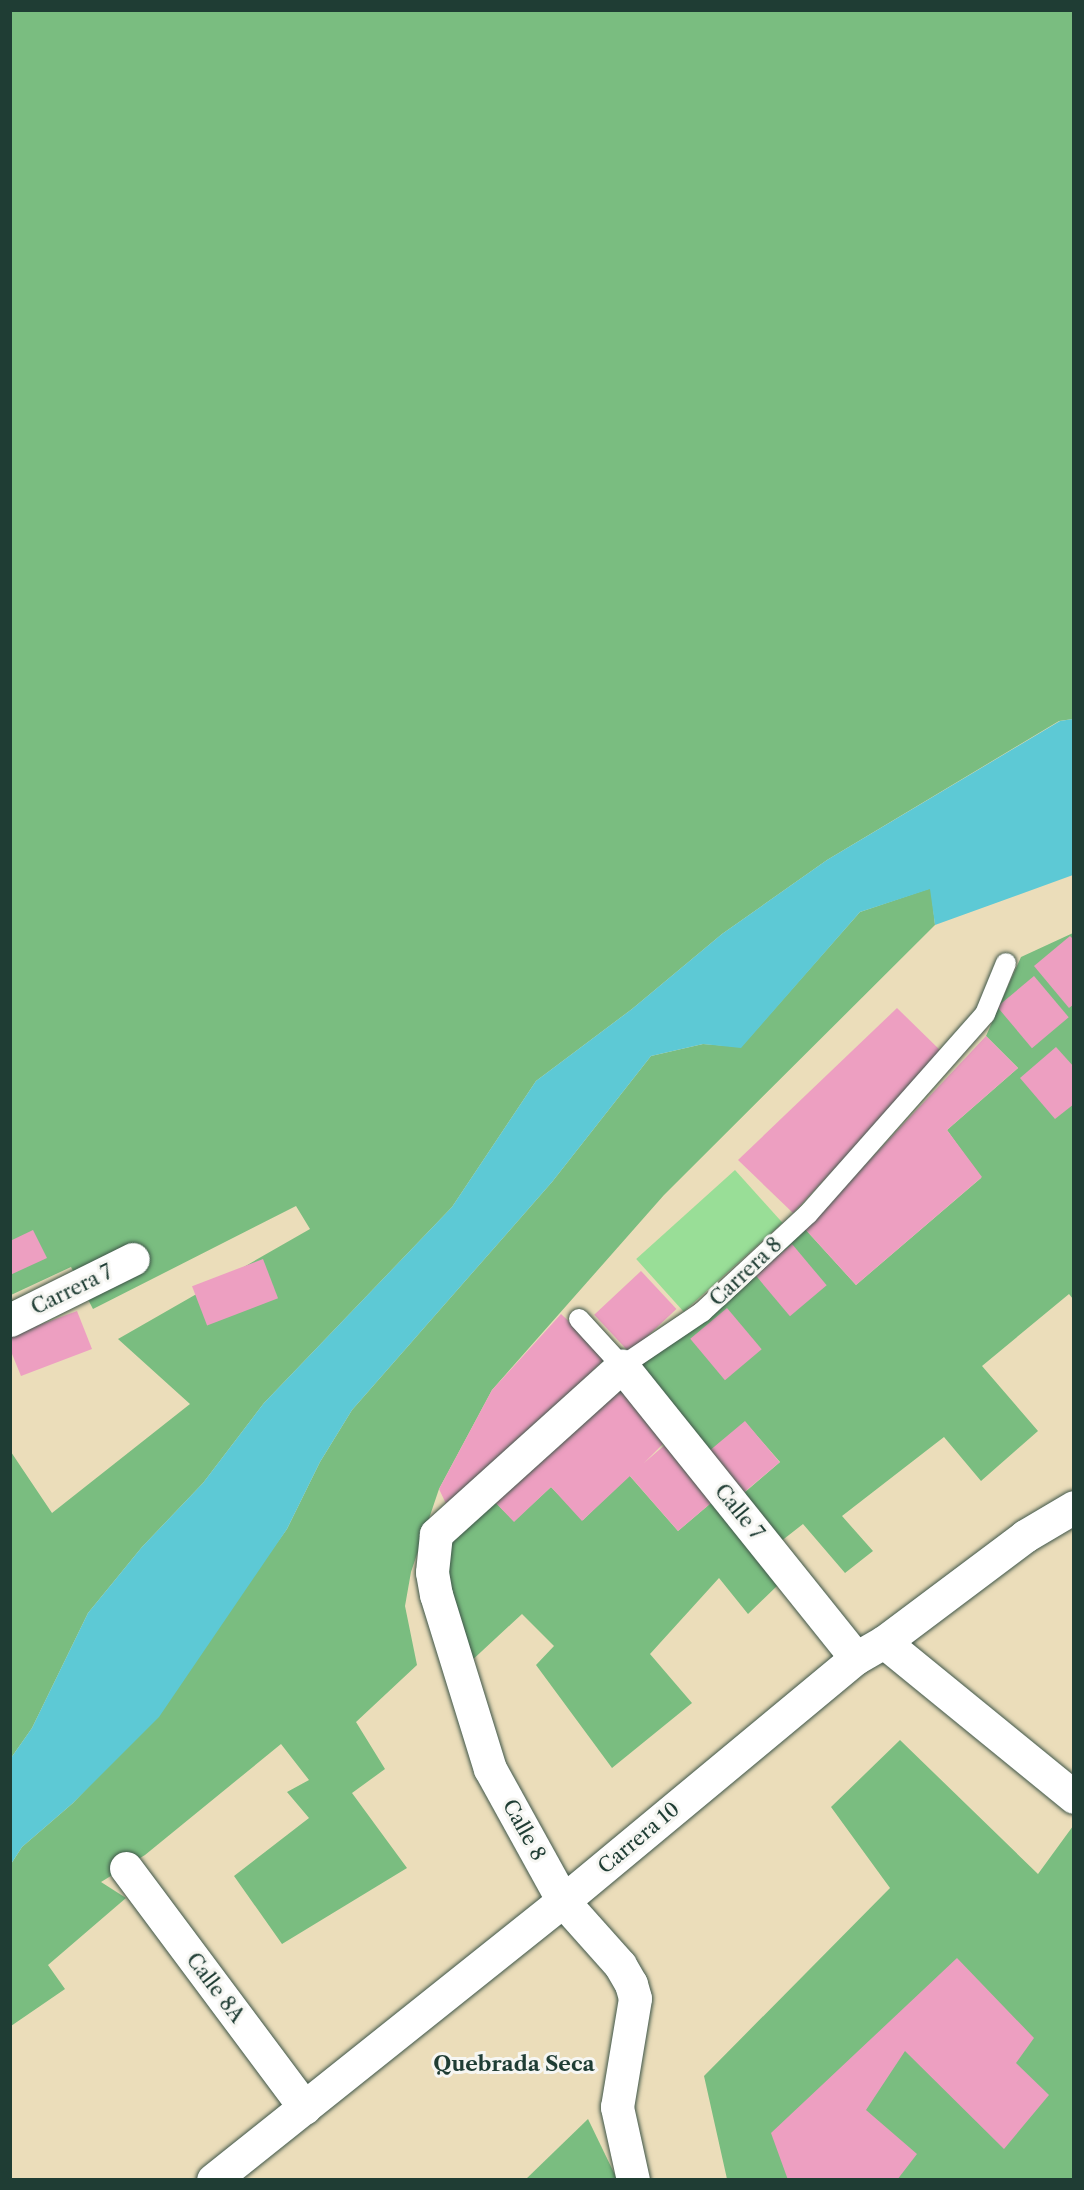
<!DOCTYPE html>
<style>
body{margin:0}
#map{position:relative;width:1084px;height:2190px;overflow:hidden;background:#ebddba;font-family:"Libre Caslon Text",serif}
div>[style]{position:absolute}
.green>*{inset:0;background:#99de97;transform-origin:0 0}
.forest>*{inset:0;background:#7abd80}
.water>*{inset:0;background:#5dc9d5}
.building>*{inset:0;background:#ed9fc1;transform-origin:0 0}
.roads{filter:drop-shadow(0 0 2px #3e5548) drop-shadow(0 0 2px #3e5548)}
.lane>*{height:20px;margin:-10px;padding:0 10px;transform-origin:10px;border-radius:10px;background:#fff}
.street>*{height:33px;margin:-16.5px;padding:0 16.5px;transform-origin:16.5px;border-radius:16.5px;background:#fff}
span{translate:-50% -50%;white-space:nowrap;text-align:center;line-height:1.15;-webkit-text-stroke:6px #f6f6f2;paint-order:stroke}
.street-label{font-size:20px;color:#1f3d34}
.neighbourhood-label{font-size:21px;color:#1f3d34;font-weight:700}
.frame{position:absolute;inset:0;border:12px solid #1f3d34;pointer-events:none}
</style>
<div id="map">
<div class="green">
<div style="left:735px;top:1170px;width:71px;height:133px;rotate:48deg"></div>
</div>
<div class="forest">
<div style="clip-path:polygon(11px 11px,1073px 11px,1073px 719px,1059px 721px,827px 860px,722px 934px,632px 1009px,536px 1081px,452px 1207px,264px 1403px,203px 1483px,142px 1547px,88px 1613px,32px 1728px,11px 1758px,11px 1452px,52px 1513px,190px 1404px,118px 1339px,310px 1229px,296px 1206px,93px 1309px,71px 1267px,11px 1295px)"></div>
<div style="clip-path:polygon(931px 888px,935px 925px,664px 1195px,492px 1390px,439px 1489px,411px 1572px,405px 1606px,417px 1665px,356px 1722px,385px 1769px,352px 1793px,407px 1868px,282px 1944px,234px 1876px,309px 1818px,287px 1792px,309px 1780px,281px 1744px,145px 1855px,101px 1882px,126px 1898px,48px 1965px,65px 1989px,11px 2026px,11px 1864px,22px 1847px,73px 1803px,112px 1762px,225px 1615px,287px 1529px,320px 1462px,352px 1410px,552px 1182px,651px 1056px,703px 1044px,741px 1047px,860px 912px)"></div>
<div style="clip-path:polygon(1073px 933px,1073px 1299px,1069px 1294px,982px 1366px,1038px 1431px,981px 1481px,944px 1437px,842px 1516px,873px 1551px,845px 1573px,803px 1524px,780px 1542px,744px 1493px,780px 1462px,745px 1422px,709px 1452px,634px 1367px,734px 1296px,805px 1229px,856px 1285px,981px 1178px,947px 1130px,1018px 1068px,986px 1036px,1021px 957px)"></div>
<div style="clip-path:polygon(629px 1475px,678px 1531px,711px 1503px,779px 1584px,748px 1614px,719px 1578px,650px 1654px,692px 1703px,612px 1768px,536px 1665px,554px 1646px,522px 1614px,468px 1664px,449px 1592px,447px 1536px,492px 1499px,514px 1521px,551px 1487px,583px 1520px)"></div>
<div style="clip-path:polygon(900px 1740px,1038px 1874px,1073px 1826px,1073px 2179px,727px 2179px,704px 2076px,890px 1888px,831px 1807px)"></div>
<div style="clip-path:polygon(588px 2119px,617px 2179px,525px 2180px)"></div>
</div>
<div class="water">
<div style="clip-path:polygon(1073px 719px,1073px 875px,935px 925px,930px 889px,860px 912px,741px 1048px,703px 1044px,651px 1056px,552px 1182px,352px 1410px,320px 1462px,287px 1529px,159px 1717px,73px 1803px,22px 1847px,11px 1864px,11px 1758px,32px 1728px,88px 1613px,142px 1547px,203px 1483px,264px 1403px,452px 1207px,536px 1081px,632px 1009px,722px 934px,827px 860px,1060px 721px)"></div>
</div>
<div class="building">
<div style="clip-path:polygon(1070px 936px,1074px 940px,1074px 1004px,1069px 1008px,1034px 966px)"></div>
<div style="left:1034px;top:976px;width:54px;height:48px;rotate:50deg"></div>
<div style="clip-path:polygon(897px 1008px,943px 1053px,793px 1213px,738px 1160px)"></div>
<div style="clip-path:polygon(986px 1036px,1018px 1068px,947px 1130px,982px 1177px,856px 1285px,805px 1229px)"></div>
<div style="clip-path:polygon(1056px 1047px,1074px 1067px,1074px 1104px,1055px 1119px,1020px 1078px)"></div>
<div style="clip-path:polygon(33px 1230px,47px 1258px,10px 1275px,10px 1241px)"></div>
<div style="left:792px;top:1244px;width:54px;height:48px;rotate:50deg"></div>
<div style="left:263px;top:1259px;width:42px;height:76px;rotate:69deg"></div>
<div style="left:641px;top:1271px;width:52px;height:64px;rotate:47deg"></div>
<div style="left:727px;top:1308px;width:54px;height:48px;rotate:50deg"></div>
<div style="clip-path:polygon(77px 1311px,92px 1349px,21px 1376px,10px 1349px,10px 1336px)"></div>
<div style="clip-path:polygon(561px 1314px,607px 1357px,449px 1510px,439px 1489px,492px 1390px)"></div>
<div style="clip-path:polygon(621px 1382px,665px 1442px,644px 1463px,667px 1443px,711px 1503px,678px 1531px,630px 1476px,582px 1521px,551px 1487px,514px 1522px,492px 1499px)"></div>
<div style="left:745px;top:1421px;width:54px;height:48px;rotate:50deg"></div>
<div style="clip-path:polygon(957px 1958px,1034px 2038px,1016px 2063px,1049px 2095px,1004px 2149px,905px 2051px,866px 2110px,917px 2154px,897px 2180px,788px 2180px,771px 2133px)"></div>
</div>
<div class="roads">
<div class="lane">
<div style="left:579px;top:1319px;width:64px;rotate:47.5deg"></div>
<div style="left:622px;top:1366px;width:97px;rotate:-34deg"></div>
<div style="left:702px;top:1312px;width:144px;rotate:-42.8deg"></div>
<div style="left:808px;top:1214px;width:267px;rotate:-48.5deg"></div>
<div style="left:985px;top:1014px;width:55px;rotate:-67.6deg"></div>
</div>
<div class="street">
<div style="left:10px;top:1320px;width:137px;rotate:-26.4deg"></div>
<div style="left:884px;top:1642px;width:245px;rotate:39.2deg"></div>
<div style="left:126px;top:1868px;width:299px;rotate:53.3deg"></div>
<div style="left:213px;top:2180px;width:448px;rotate:-38.6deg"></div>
<div style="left:563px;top:1901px;width:381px;rotate:-39.7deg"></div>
<div style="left:856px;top:1658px;width:32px;rotate:-30deg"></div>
<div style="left:884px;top:1642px;width:176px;rotate:-36.9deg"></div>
<div style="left:1025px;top:1536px;width:57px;rotate:-30.6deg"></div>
<div style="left:633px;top:2180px;width:75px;rotate:-102.4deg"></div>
<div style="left:617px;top:2107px;width:110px;rotate:-80.6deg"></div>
<div style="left:635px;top:1998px;width:15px;rotate:-106deg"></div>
<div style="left:631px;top:1984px;width:22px;rotate:-120deg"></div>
<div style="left:620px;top:1965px;width:86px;rotate:-131.7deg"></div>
<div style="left:563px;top:1901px;width:151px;rotate:-118.9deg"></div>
<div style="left:490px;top:1769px;width:182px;rotate:-107.2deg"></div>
<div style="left:436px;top:1595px;width:23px;rotate:-100deg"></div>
<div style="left:432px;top:1572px;width:38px;rotate:-84deg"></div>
<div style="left:436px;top:1534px;width:251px;rotate:-42.1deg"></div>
<div style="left:622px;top:1366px;width:374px;rotate:51.3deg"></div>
</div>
</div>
<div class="street-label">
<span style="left:746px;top:1272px;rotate:-43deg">Carrera 8</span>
<span style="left:72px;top:1290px;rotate:-26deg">Carrera 7</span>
<span style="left:739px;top:1512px;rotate:51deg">Calle 7</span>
<span style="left:524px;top:1830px;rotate:61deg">Calle 8</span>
<span style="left:639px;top:1838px;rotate:-40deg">Carrera 10</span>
<span style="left:215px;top:1988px;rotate:53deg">Calle 8A</span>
</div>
<div class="neighbourhood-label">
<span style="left:514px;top:2064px">Quebrada Seca</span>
</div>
<div class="frame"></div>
</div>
